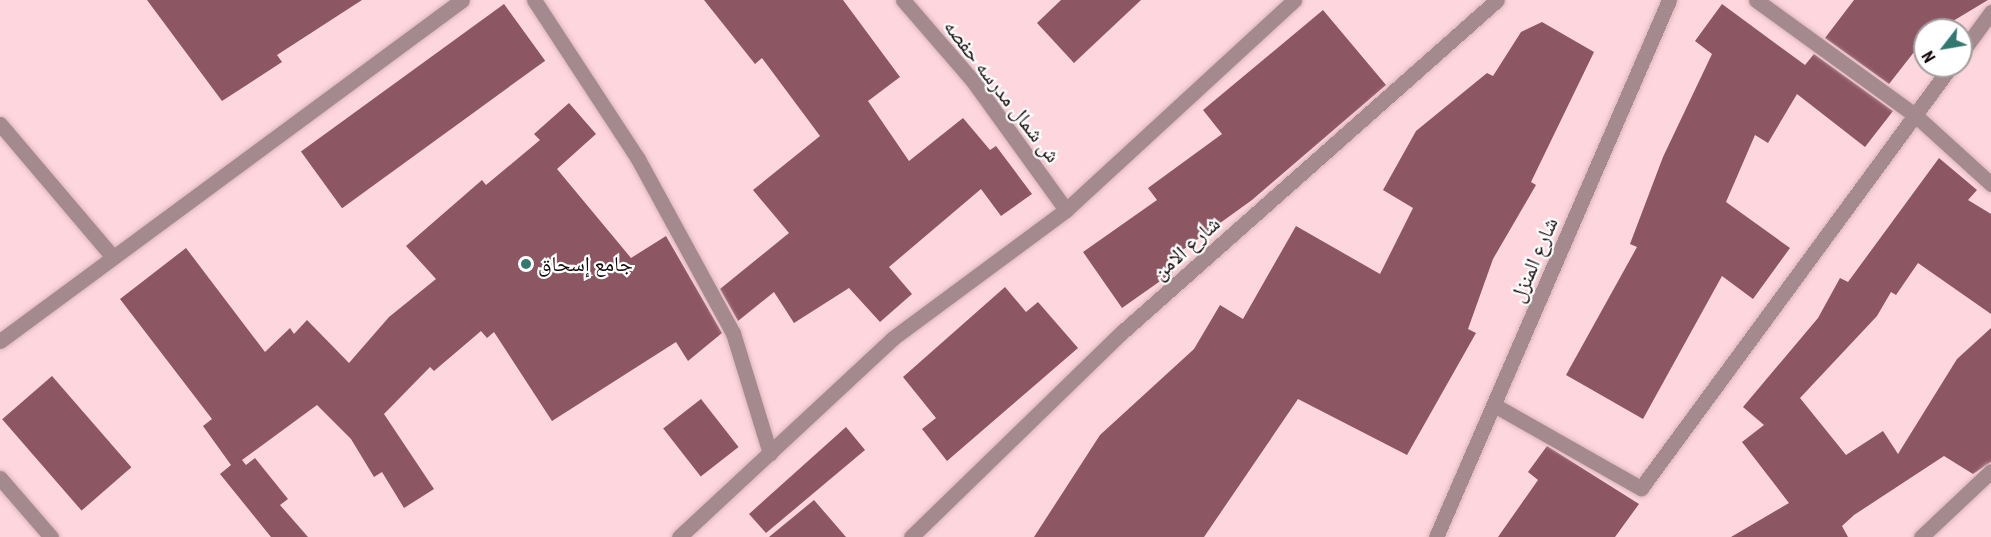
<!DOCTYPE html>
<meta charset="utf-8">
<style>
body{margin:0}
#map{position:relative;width:1991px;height:537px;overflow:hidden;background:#fed6dd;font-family:"Roboto Condensed","Noto Naskh Arabic",sans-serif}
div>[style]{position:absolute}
.building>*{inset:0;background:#8d5663;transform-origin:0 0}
.roads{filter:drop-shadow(0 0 2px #d9b5bb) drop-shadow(0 0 2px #d9b5bb)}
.minor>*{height:15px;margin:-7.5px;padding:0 7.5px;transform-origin:7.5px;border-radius:7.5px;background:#a4898e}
.dots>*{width:16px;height:16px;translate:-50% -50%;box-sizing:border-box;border:3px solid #fff;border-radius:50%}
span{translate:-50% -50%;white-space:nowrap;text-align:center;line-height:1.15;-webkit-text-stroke:4.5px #fff;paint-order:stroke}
.street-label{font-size:21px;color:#14080a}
.poi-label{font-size:21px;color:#14080a}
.left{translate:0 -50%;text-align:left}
.north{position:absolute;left:1913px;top:18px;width:60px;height:60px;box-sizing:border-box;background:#fff;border:2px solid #a19c9d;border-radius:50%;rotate:239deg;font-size:16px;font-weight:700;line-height:24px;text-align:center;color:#14080a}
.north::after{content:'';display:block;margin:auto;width:21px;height:27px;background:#317870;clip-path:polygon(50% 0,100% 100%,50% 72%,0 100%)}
</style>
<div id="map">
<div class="building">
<div style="clip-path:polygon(147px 0,362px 0,277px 55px,282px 62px,222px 101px)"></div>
<div style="clip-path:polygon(704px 0,843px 0,900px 77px,868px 101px,909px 161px,963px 118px,990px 150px,996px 146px,1032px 194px,1001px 216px,981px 189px,889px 267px,912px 294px,880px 322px,849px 288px,794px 323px,774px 292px,738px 321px,720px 289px,789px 233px,753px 190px,820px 136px,762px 58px,755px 64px)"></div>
<div style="clip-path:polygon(1061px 0,1141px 0,1074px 63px,1037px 23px)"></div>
<div style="clip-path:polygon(1854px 0,1988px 0,1938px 30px,1925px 30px,1925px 38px,1889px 84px,1825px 38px)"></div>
<div style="left:504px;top:4px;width:70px;height:251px;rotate:54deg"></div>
<div style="clip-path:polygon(1722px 4px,1805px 65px,1814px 54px,1893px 111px,1865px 147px,1797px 94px,1768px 143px,1755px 135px,1726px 202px,1790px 248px,1753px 299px,1722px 276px,1643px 419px,1566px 375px,1637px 247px,1630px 244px,1663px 157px,1712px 54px,1695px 41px)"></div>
<div style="clip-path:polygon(1323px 10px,1386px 85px,1252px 200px,1166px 262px,1173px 272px,1122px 308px,1083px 252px,1157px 200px,1148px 188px,1222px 134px,1203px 110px)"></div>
<div style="clip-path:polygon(1542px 22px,1594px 52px,1531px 182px,1536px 185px,1493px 259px,1468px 329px,1476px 333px,1407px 455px,1298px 399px,1204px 537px,1034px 537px,1100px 435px,1194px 349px,1220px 305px,1243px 319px,1296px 226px,1380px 274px,1413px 208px,1383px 190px,1416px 131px,1487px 73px,1493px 76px,1521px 32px)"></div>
<div style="clip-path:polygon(569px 103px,596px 134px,557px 169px,631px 258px,666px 236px,722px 333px,688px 361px,676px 342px,552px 421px,494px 332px,487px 338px,481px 331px,434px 371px,430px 367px,384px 414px,434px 489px,404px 508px,382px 472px,374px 477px,351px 439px,317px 405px,242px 460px,246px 465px,255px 458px,288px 499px,280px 505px,308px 537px,271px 537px,220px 474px,231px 465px,203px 426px,212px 419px,120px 299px,186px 248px,265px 352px,290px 328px,294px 334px,307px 320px,349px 363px,389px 317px,436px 279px,406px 246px,482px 180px,486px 185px,540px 140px,534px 134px)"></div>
<div style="clip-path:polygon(1939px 158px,1977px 190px,1968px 200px,1991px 214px,1991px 314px,1918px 263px,1896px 295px,1891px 292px,1877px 316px,1800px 398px,1846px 455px,1883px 431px,1898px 454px,1957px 359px,1991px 328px,1991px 462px,1973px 474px,1944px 456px,1854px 515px,1842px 526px,1848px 537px,1731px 537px,1789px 503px,1742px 442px,1764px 425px,1743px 407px,1818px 318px,1840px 278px,1848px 282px)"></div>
<div style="clip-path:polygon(1005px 287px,1026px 312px,1038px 302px,1078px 348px,947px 461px,922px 429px,936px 418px,903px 377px)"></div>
<div style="left:52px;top:376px;width:121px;height:66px;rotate:49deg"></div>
<div style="left:701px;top:399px;width:61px;height:48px;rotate:52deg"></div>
<div style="clip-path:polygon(846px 427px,865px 450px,766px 533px,749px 514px)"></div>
<div style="clip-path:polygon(1547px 446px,1639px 504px,1615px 537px,1498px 537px,1538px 480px,1528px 472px)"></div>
<div style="clip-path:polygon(814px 500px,846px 537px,769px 537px)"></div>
</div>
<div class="roads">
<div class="minor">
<div style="left:534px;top:0;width:190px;rotate:56.8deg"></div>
<div style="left:638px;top:159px;width:198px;rotate:61.4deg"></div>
<div style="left:733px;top:333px;width:126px;rotate:72.9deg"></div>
<div style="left:903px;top:0;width:107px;rotate:49.2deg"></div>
<div style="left:973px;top:81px;width:159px;rotate:54.2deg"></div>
<div style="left:1756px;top:0;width:196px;rotate:35.9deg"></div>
<div style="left:1915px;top:115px;width:103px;rotate:42.2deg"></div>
<div style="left:1961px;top:53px;width:51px;rotate:-53.8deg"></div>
<div style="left:0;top:124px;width:173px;rotate:49.7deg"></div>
<div style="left:0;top:341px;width:574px;rotate:-36.43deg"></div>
<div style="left:1494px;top:405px;width:169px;rotate:29.5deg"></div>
<div style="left:1641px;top:488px;width:524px;rotate:-53.7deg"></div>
<div style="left:0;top:478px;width:78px;rotate:49.2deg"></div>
<div style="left:679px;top:537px;width:292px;rotate:-42.9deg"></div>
<div style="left:893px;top:338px;width:215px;rotate:-36.5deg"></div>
<div style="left:1066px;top:210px;width:310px;rotate:-42.6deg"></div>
<div style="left:911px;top:537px;width:293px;rotate:-44.2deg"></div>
<div style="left:1121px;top:333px;width:502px;rotate:-41.53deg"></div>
<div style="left:1436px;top:537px;width:585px;rotate:-66.54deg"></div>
<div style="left:1921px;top:537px;width:96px;rotate:-43.3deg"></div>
</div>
</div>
<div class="dots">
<div style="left:526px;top:264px;background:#317870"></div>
</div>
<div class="street-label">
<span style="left:1002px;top:91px;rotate:52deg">ش شمال مدرسه حفصه</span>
<span style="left:1186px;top:248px;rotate:-42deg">شارع الامن</span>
<span style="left:1534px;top:260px;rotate:-67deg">شارع المنزل</span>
</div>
<div class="poi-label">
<span class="left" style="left:538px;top:264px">جامع إسحاق</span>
</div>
<div class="north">N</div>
</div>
